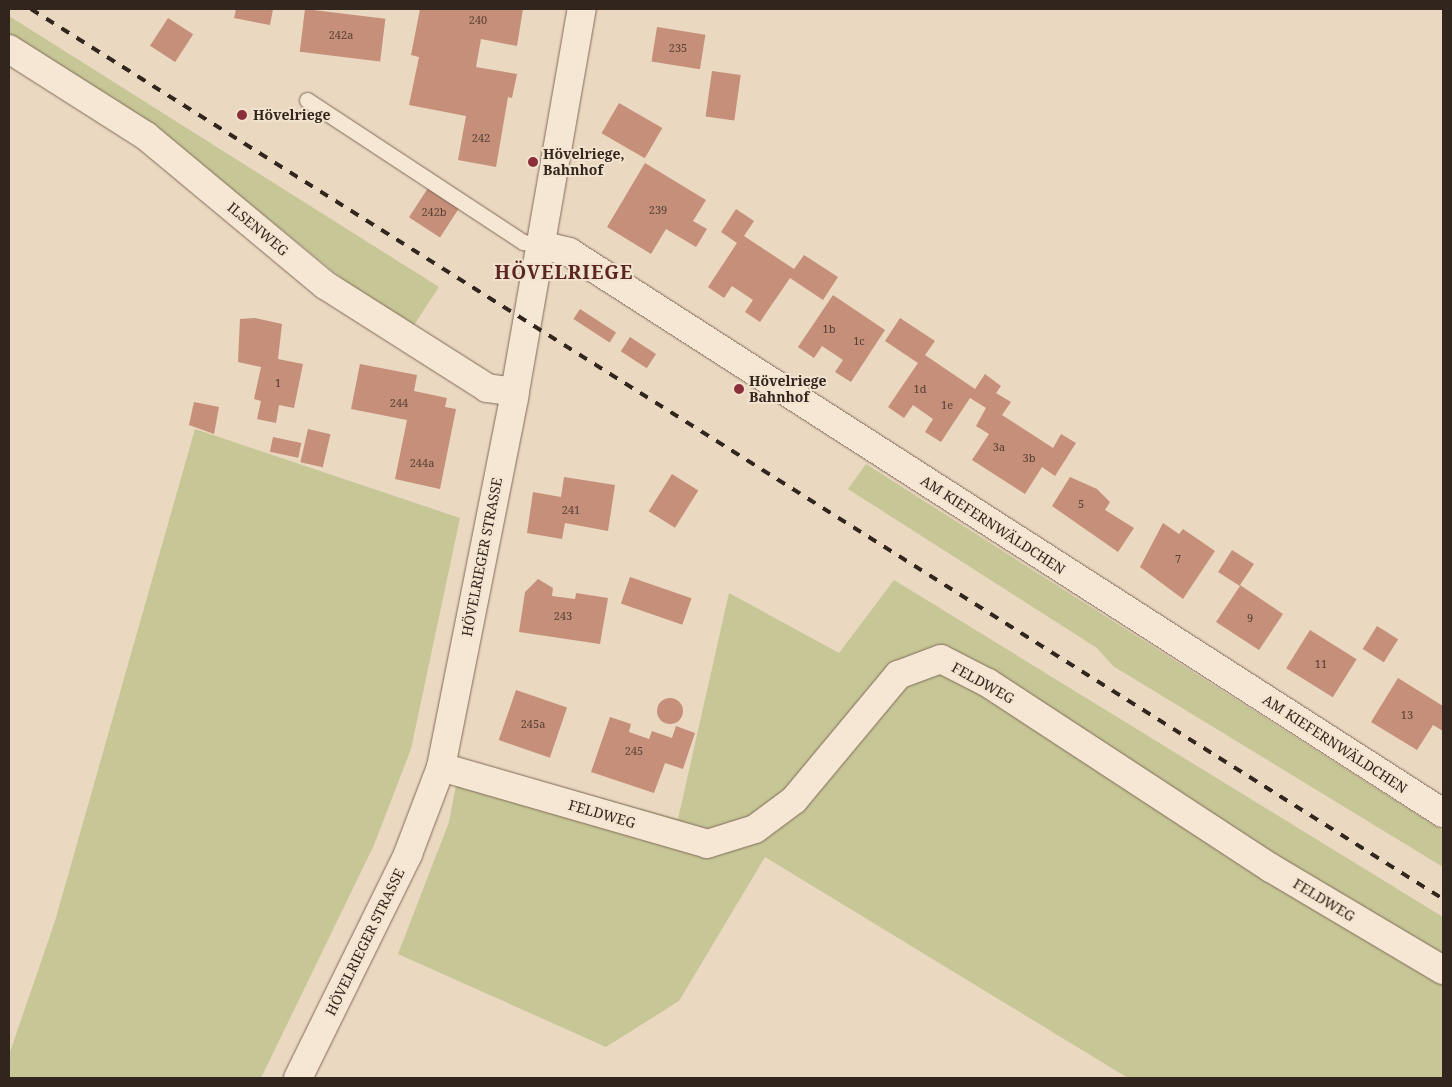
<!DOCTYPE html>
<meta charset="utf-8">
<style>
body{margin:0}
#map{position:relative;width:1452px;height:1087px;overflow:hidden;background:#ead8c1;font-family:"Noto Serif",serif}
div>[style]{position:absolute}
.green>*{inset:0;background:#c6c696}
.building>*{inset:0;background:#c58f79;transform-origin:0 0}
.round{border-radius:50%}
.roads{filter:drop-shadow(0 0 1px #816a5a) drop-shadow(0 0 1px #816a5a)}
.lane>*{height:15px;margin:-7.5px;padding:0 7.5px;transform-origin:7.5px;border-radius:7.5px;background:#f5e7d3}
.street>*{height:28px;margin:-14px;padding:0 14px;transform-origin:14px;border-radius:14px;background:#f5e7d3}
.secondary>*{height:28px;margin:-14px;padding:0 14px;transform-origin:14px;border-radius:14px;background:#f5e7d3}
.rail>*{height:4px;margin-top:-2px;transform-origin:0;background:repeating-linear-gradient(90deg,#32251d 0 9px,transparent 0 18px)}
.dots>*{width:14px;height:14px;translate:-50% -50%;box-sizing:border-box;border:2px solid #f2e3cf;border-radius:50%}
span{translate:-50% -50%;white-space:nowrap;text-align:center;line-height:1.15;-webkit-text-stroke:4px #f2e3cf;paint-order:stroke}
.number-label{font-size:11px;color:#574034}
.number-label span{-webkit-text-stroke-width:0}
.poi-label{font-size:14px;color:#32251d;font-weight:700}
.left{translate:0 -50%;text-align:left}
.street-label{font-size:14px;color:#32251d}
.district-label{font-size:19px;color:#5b2520;font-weight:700;letter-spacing:1px}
.frame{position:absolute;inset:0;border:10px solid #32251d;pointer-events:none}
</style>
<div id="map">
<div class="green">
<div style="clip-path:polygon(9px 16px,439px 287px,414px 325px,345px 281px,154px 126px,9px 36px)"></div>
<div style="clip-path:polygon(195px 429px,460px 518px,411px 749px,374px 845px,261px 1078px,9px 1078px,9px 1055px,55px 921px)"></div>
<div style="clip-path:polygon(866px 464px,1443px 831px,1443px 867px,1113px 666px,1097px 648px,848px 489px)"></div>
<div style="clip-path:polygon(894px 580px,1443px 917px,1443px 1078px,1128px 1078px,765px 857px,679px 1001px,606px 1047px,398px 954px,449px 822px,461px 759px,678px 819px,729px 593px,839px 653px)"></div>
</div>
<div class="building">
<div style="clip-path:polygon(236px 9px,273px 9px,270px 25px,234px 18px)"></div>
<div style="left:305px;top:9px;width:81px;height:43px;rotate:7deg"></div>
<div style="clip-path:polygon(420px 9px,523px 9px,517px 46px,481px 39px,476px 67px,517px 74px,512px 98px,508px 97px,496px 167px,458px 160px,466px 116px,409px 105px,419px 57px,411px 55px)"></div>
<div style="left:168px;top:18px;width:30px;height:33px;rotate:33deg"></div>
<div style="left:657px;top:27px;width:49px;height:35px;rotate:9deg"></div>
<div style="left:712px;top:71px;width:29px;height:46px;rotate:8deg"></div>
<div style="left:619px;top:103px;width:50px;height:35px;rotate:30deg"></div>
<div style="clip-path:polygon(645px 163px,706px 200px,693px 221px,707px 229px,696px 247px,666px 229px,651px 254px,607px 227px)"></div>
<div style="left:428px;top:188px;width:37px;height:35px;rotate:33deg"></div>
<div style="clip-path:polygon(736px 209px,754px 221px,744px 236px,794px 269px,804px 255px,838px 277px,823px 300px,790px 278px,760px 322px,745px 312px,753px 300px,732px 286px,724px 298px,708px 287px,737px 243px,721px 232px)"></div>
<div class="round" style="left:502px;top:264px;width:8px;height:8px"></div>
<div style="clip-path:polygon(833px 295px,885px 330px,851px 382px,835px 372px,843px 360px,822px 346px,814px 358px,798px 347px)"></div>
<div style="left:580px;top:309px;width:43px;height:12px;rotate:33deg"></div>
<div style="clip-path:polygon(255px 318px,282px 324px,278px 359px,303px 364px,294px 408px,279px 405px,276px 423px,257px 419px,261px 401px,254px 399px,261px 367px,238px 362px,240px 319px)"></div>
<div style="clip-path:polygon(900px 318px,935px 341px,925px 355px,975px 389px,985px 374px,1001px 386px,996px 393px,1011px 402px,1002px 415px,1053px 448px,1061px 434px,1076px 443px,1055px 476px,1042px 467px,1025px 494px,972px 460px,989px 434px,976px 426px,986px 408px,970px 398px,941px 442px,925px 432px,933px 419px,913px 405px,904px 418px,888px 407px,918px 363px,885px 341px)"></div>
<div style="left:630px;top:337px;width:31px;height:17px;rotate:33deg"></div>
<div style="clip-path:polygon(360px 364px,417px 375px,414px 391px,447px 398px,445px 407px,456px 409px,440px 489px,395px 479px,407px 420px,351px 409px)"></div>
<div style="clip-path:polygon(194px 402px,219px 407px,214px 434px,189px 425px)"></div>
<div style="left:308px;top:429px;width:23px;height:34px;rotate:13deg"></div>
<div style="left:273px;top:437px;width:29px;height:15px;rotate:12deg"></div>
<div style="left:672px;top:474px;width:31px;height:44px;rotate:32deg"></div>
<div style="clip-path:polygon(564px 477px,615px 485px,608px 531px,565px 523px,562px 539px,527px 533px,533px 492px,561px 497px)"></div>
<div style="clip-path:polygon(1070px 477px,1097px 489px,1110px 502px,1105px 510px,1134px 528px,1118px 552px,1052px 506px)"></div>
<div style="clip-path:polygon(1163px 523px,1179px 534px,1183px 529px,1215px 551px,1183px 599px,1140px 567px)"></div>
<div style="clip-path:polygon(1232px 550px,1254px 564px,1240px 585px,1283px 614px,1259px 650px,1216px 622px,1240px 586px,1218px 572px)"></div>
<div style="left:630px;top:577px;width:65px;height:28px;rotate:19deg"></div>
<div style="clip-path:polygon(538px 579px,553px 588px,552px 596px,575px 599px,576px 593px,608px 598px,600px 644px,519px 632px,525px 592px)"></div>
<div style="left:1377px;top:626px;width:25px;height:27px;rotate:32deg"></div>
<div style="left:1310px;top:630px;width:55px;height:45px;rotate:32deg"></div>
<div style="clip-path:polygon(1398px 678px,1443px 706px,1443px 731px,1433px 725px,1417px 750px,1371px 722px)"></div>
<div style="left:516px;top:690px;width:54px;height:53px;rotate:19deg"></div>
<div class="round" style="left:657px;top:698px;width:26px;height:26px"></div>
<div style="clip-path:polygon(610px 717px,631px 724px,629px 732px,649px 739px,652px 731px,672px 738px,676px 726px,695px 733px,683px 769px,665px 763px,654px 793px,591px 772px)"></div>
</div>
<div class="roads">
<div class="lane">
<div style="left:307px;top:100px;width:258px;rotate:33.3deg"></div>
<div style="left:523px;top:242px;width:18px;rotate:9deg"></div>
</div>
<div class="street">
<div style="left:9px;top:49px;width:162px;rotate:32.4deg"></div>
<div style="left:146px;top:136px;width:233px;rotate:39.8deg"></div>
<div style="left:325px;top:285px;width:192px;rotate:32.4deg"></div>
<div style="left:487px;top:388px;width:28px;rotate:8deg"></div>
<div style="left:541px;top:245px;width:29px;rotate:14deg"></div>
<div style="left:569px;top:252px;width:1039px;rotate:32.7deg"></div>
<div style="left:441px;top:767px;width:277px;rotate:16.1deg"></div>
<div style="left:707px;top:844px;width:50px;rotate:-17.4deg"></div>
<div style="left:755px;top:829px;width:49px;rotate:-36.6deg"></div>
<div style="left:794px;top:800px;width:163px;rotate:-50.2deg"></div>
<div style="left:898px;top:675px;width:46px;rotate:-20.4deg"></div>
<div style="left:941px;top:659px;width:53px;rotate:27.1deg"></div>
<div style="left:988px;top:683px;width:338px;rotate:33.2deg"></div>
<div style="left:1271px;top:868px;width:200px;rotate:30.7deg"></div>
</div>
<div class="secondary">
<div style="left:298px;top:1078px;width:250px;rotate:-63.8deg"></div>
<div style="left:408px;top:854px;width:93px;rotate:-69.2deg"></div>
<div style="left:441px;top:767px;width:377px;rotate:-78.8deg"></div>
<div style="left:514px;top:397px;width:394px;rotate:-80.1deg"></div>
</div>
</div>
<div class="rail">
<div style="left:31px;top:9px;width:1669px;rotate:32.22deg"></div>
</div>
<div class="dots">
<div style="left:242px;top:115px;background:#8b2f3b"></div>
<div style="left:533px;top:162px;background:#8b2f3b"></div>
<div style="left:739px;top:389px;background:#8b2f3b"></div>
</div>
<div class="number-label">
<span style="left:478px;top:20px">240</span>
<span style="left:341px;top:35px">242a</span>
<span style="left:678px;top:48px">235</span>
<span style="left:481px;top:138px">242</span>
<span style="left:658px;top:210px">239</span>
<span style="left:434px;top:212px">242b</span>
<span style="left:829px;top:329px">1b</span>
<span style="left:859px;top:341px">1c</span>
<span style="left:278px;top:383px">1</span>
<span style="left:920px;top:389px">1d</span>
<span style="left:399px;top:403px">244</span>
<span style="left:947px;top:405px">1e</span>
<span style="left:999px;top:447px">3a</span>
<span style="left:1029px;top:458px">3b</span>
<span style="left:422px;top:463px">244a</span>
<span style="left:1081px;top:504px">5</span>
<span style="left:571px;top:510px">241</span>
<span style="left:1178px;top:559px">7</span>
<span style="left:563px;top:616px">243</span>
<span style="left:1250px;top:618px">9</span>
<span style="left:1321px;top:664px">11</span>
<span style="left:1407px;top:715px">13</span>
<span style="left:533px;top:724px">245a</span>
<span style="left:634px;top:751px">245</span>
</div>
<div class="poi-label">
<span class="left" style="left:253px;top:115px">Hövelriege</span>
<span class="left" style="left:543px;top:162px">Hövelriege,<br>Bahnhof</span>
<span class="left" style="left:749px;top:389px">Hövelriege<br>Bahnhof</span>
</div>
<div class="street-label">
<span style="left:258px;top:229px;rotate:40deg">ILSENWEG</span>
<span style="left:993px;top:525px;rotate:33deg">AM KIEFERNWÄLDCHEN</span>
<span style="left:482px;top:557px;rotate:-79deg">HÖVELRIEGER STRASSE</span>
<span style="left:983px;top:683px;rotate:29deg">FELDWEG</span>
<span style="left:1335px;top:744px;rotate:33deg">AM KIEFERNWÄLDCHEN</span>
<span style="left:602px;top:814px;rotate:16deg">FELDWEG</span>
<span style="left:1324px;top:900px;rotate:31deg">FELDWEG</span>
<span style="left:365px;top:942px;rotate:-64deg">HÖVELRIEGER STRASSE</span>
</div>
<div class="district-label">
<span style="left:564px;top:273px">HÖVELRIEGE</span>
</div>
<div class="frame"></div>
</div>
